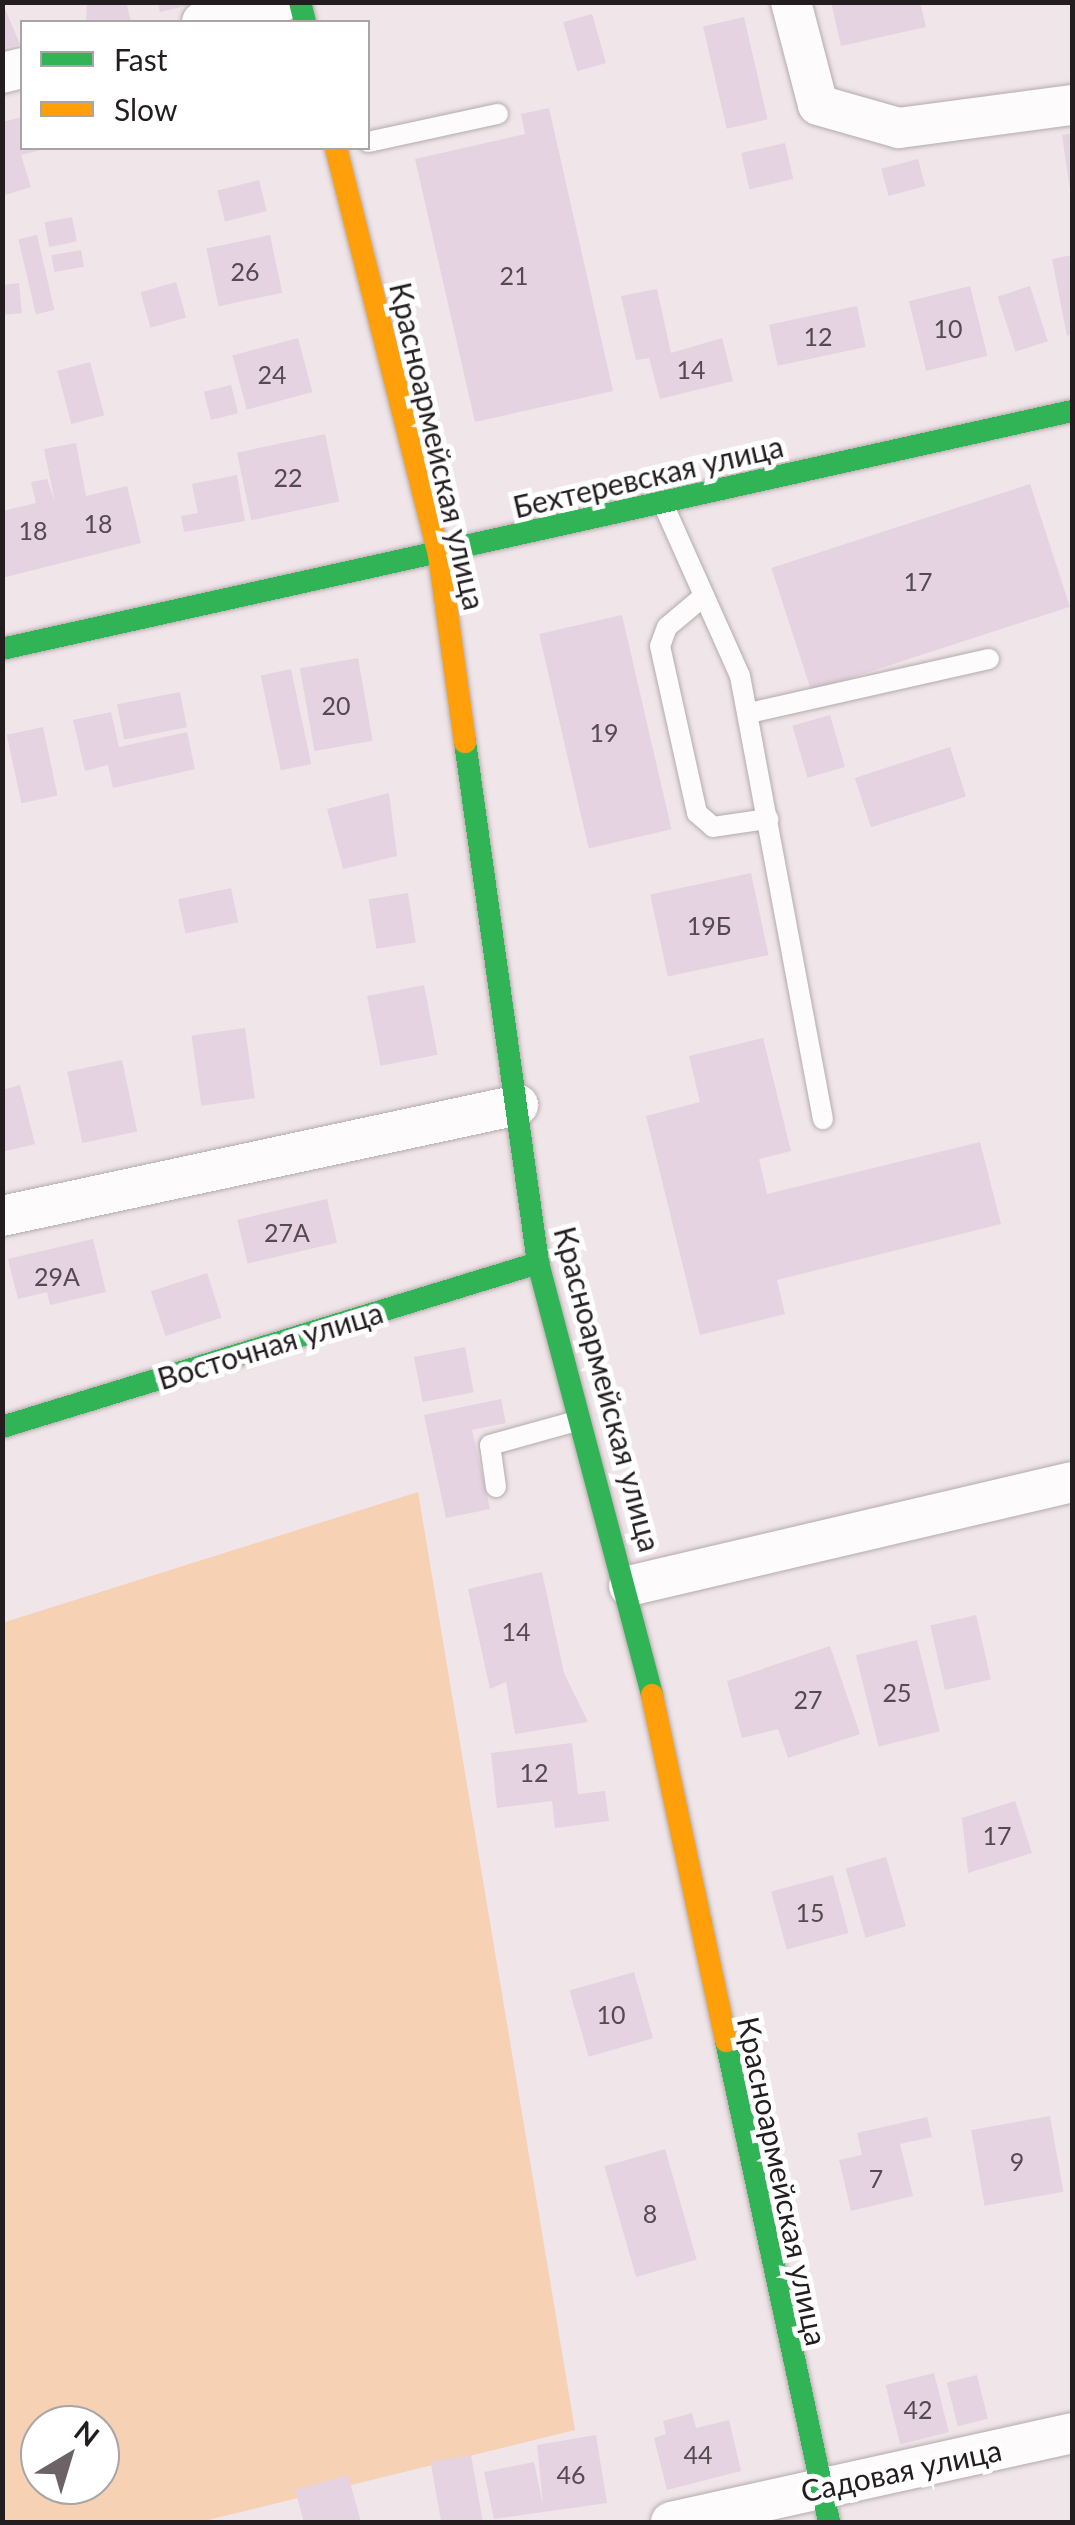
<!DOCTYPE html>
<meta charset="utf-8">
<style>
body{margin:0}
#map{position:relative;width:1075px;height:2525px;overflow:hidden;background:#f0e5e8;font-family:Lato,sans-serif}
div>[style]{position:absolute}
.green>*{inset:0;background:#f6d1b3}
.building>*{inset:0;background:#e5d3e1;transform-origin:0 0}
.roads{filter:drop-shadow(0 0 2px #b4abad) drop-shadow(0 0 2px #b4abad)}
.lane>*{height:20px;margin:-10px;padding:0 10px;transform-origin:10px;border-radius:10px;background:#fdfbfc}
.street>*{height:40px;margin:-20px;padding:0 20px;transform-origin:20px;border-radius:20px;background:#fdfbfc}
.fast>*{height:22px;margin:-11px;padding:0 11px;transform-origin:11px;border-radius:11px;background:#30b455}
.slow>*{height:22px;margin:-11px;padding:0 11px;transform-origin:11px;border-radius:11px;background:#ff9f0a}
span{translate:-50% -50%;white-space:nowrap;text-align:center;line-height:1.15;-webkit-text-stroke:10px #fff;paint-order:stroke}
.number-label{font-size:25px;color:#544a50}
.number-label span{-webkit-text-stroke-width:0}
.street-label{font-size:30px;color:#241d1f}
.frame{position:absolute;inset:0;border:5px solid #241d1f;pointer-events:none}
.legend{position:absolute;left:20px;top:20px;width:350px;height:130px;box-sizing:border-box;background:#fff;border:2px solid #a7a5a5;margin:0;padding:12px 18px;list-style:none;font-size:30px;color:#241d1f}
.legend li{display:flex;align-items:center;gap:20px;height:50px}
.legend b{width:50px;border:2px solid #a7a5a5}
.north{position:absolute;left:20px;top:2405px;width:100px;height:100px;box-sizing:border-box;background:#fff;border:2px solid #a7a5a5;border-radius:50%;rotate:38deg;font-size:28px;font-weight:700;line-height:40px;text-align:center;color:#241d1f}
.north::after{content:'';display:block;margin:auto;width:35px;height:45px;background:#6b6365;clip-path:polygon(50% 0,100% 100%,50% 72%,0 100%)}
</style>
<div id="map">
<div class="green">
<div style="clip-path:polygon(evenodd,418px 1492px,575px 2430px,200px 2522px,3px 2522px,2px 1623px,418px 1492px,40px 2425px,100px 2425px,100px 2485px,40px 2485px,40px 2425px)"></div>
</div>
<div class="building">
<div style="clip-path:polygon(2px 2px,20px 44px,2px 48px)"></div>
<div style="clip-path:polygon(87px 2px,126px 2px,131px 21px,86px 22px)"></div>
<div style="clip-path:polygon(158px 2px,194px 2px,194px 4px,160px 12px)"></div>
<div style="clip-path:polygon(831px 2px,920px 2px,926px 27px,841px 46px)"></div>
<div style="left:592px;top:14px;width:51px;height:30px;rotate:74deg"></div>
<div style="left:744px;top:17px;width:105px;height:42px;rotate:77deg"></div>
<div style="clip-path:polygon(549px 108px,613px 391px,475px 422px,415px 159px,525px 134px,521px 114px)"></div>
<div style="clip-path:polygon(22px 117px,22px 148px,45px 149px,21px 155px,31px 187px,2px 196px,2px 122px)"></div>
<div style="clip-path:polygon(1072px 133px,1072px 190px,1070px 190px,1062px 135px)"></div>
<div style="left:785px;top:143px;width:37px;height:45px;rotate:77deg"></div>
<div style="left:918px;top:159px;width:28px;height:38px;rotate:75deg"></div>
<div style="left:259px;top:180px;width:32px;height:43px;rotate:76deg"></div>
<div style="left:72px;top:217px;width:25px;height:28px;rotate:79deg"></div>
<div style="left:37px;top:235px;width:77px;height:19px;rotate:77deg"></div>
<div style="left:270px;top:235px;width:59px;height:65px;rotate:78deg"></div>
<div style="left:81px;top:250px;width:17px;height:30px;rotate:80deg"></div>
<div style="clip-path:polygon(1072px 255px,1072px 334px,1067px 336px,1052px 259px)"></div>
<div style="left:176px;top:282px;width:37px;height:37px;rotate:74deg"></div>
<div style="clip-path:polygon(19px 283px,22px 313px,2px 315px,2px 285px)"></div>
<div style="left:970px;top:286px;width:72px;height:63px;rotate:76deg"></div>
<div style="left:1030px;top:286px;width:58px;height:34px;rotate:72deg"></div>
<div style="clip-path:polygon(657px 289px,671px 353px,722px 338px,733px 381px,660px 399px,649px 358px,636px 360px,621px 296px)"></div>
<div style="left:857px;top:306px;width:42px;height:90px;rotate:78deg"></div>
<div style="left:298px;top:338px;width:56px;height:68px;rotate:75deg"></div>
<div style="left:90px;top:362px;width:55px;height:34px;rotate:75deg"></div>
<div style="left:231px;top:385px;width:29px;height:28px;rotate:76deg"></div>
<div style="left:325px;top:434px;width:69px;height:90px;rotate:78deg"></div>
<div style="clip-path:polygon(76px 443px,86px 496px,127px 486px,141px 543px,2px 578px,2px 511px,36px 503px,31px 482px,47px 479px,55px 502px,44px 449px)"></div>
<div style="clip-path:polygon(237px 475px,245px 521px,184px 532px,181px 516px,198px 513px,192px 484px)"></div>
<div style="left:1030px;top:484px;width:129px;height:272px;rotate:72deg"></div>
<div style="left:622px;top:615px;width:220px;height:85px;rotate:77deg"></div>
<div style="left:358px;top:658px;width:84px;height:59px;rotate:80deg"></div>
<div style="left:291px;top:669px;width:97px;height:31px;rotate:78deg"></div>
<div style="left:180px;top:692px;width:36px;height:64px;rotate:79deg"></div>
<div style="clip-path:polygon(111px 712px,119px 747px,187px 732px,195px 769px,113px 788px,108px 765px,85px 771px,73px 720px)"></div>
<div style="left:830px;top:715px;width:54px;height:39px;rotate:74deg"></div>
<div style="left:43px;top:727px;width:70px;height:37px;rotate:78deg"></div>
<div style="left:950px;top:747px;width:52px;height:100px;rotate:72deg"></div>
<div style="clip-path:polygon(389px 793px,397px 856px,343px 869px,327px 809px)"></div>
<div style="left:751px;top:873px;width:84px;height:103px;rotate:78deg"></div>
<div style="left:231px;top:888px;width:35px;height:54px;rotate:78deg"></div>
<div style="left:408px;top:893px;width:50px;height:40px;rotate:81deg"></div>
<div style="left:424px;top:985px;width:71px;height:58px;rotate:79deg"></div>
<div style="left:245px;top:1028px;width:71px;height:54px;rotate:82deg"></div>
<div style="clip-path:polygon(763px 1038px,791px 1151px,759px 1159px,767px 1194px,980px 1142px,1001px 1224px,777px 1280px,785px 1314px,700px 1335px,646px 1116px,700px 1102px,689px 1056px)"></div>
<div style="left:122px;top:1060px;width:73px;height:56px;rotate:78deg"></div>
<div style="clip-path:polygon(20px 1085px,35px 1144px,2px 1152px,2px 1090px)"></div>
<div style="left:327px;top:1199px;width:45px;height:92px;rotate:77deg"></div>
<div style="clip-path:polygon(93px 1239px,106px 1292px,50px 1305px,47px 1292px,18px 1299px,8px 1259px)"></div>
<div style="left:207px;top:1273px;width:47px;height:59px;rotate:72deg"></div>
<div style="left:465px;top:1347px;width:46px;height:52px;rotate:79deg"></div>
<div style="clip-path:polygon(501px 1399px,506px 1423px,472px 1430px,490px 1509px,446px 1518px,424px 1415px)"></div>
<div style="clip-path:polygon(542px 1572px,564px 1673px,588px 1722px,515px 1734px,506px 1682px,490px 1689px,468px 1589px)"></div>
<div style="left:976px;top:1615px;width:66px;height:47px;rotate:77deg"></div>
<div style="left:917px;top:1640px;width:94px;height:63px;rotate:76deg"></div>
<div style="clip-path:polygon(830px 1646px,860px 1734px,788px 1758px,778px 1729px,742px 1738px,727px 1681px)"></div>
<div style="clip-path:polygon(572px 1743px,578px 1794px,605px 1791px,609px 1821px,555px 1828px,552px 1801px,497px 1808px,491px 1753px)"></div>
<div style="clip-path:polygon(1015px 1801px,1032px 1853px,968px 1873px,962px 1818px)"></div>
<div style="left:886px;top:1857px;width:72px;height:42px;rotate:74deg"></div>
<div style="left:833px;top:1875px;width:60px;height:64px;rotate:75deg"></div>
<div style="left:634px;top:1972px;width:69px;height:67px;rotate:74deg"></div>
<div style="left:1050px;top:2116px;width:77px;height:80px;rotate:80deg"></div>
<div style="clip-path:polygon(927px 2117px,932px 2137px,900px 2144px,913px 2196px,851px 2211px,839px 2160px,862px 2155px,857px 2133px)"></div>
<div style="left:665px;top:2149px;width:115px;height:63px;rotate:74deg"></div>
<div style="left:934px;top:2373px;width:61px;height:50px;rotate:76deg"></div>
<div style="left:977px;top:2375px;width:45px;height:31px;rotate:76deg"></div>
<div style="clip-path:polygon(692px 2413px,696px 2428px,729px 2420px,741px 2471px,667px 2490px,654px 2438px,666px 2434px,663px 2421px)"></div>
<div style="clip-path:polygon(596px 2435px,607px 2503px,494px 2519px,484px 2472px,534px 2462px,543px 2505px,537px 2445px)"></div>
<div style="left:471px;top:2455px;width:68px;height:41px;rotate:80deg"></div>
<div style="clip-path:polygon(348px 2475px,361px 2522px,304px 2522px,295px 2490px)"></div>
</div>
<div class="roads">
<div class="lane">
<div style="left:368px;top:142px;width:133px;rotate:-12.2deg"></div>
<div style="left:664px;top:506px;width:186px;rotate:65.9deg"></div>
<div style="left:740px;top:676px;width:451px;rotate:79.4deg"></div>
<div style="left:704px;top:596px;width:48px;rotate:140deg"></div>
<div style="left:667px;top:627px;width:20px;rotate:110deg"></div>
<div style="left:660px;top:646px;width:171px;rotate:77.5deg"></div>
<div style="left:697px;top:813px;width:21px;rotate:41deg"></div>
<div style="left:713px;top:827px;width:56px;rotate:-8.3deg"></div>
<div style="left:749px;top:713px;width:246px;rotate:-12.7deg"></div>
<div style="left:496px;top:1487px;width:42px;rotate:-98.1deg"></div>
<div style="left:490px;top:1445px;width:93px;rotate:-15.5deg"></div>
</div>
<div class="street">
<div style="left:791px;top:2px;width:106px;rotate:75.3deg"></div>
<div style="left:818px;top:105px;width:84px;rotate:15.9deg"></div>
<div style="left:899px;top:128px;width:175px;rotate:-7.6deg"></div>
<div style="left:202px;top:22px;width:81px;rotate:-14.2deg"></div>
<div style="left:2px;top:73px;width:21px;rotate:-14deg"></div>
<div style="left:2px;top:1216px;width:528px;rotate:-12.14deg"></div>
<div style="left:629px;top:1586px;width:455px;rotate:-13.2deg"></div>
<div style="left:671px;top:2522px;width:411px;rotate:-12.5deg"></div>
</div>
<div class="fast">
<div style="left:300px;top:2px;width:21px;rotate:76deg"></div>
<div style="left:2px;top:649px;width:1096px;rotate:-12.54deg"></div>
<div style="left:465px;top:742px;width:526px;rotate:82.02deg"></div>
<div style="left:538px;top:1263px;width:447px;rotate:75.2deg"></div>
<div style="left:2px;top:1427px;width:561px;rotate:-17.01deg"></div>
<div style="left:726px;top:2041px;width:492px;rotate:77.9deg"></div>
</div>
<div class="slow">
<div style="left:336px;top:148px;width:420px;rotate:75.8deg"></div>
<div style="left:439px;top:555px;width:189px;rotate:82.1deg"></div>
<div style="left:652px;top:1695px;width:354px;rotate:77.9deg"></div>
</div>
</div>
<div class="number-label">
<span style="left:245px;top:271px">26</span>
<span style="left:514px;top:275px">21</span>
<span style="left:948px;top:328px">10</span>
<span style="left:818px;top:336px">12</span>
<span style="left:691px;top:369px">14</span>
<span style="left:272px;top:374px">24</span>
<span style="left:288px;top:477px">22</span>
<span style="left:98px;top:523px">18</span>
<span style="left:33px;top:530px">18</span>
<span style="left:918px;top:581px">17</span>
<span style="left:336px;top:705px">20</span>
<span style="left:604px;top:732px">19</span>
<span style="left:709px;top:925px">19Б</span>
<span style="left:287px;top:1232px">27А</span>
<span style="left:57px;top:1276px">29А</span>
<span style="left:516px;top:1631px">14</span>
<span style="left:897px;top:1692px">25</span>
<span style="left:808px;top:1699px">27</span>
<span style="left:534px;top:1772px">12</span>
<span style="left:997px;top:1835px">17</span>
<span style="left:810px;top:1912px">15</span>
<span style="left:611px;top:2014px">10</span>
<span style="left:1017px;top:2161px">9</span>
<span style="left:876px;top:2178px">7</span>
<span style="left:650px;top:2213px">8</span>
<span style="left:918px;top:2409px">42</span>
<span style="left:698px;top:2454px">44</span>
<span style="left:571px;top:2474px">46</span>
</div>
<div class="street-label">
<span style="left:438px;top:446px;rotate:77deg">Красноармейская улица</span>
<span style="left:648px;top:476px;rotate:-13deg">Бехтеревская улица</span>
<span style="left:270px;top:1345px;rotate:-17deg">Восточная улица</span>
<span style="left:608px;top:1389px;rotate:75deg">Красноармейская улица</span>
<span style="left:783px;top:2181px;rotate:78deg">Красноармейская улица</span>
<span style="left:901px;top:2470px;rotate:-12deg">Садовая улица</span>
</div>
<div class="frame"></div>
<ul class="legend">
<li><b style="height:12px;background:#30b455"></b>Fast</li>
<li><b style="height:12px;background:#ff9f0a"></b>Slow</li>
</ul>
<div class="north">N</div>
</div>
